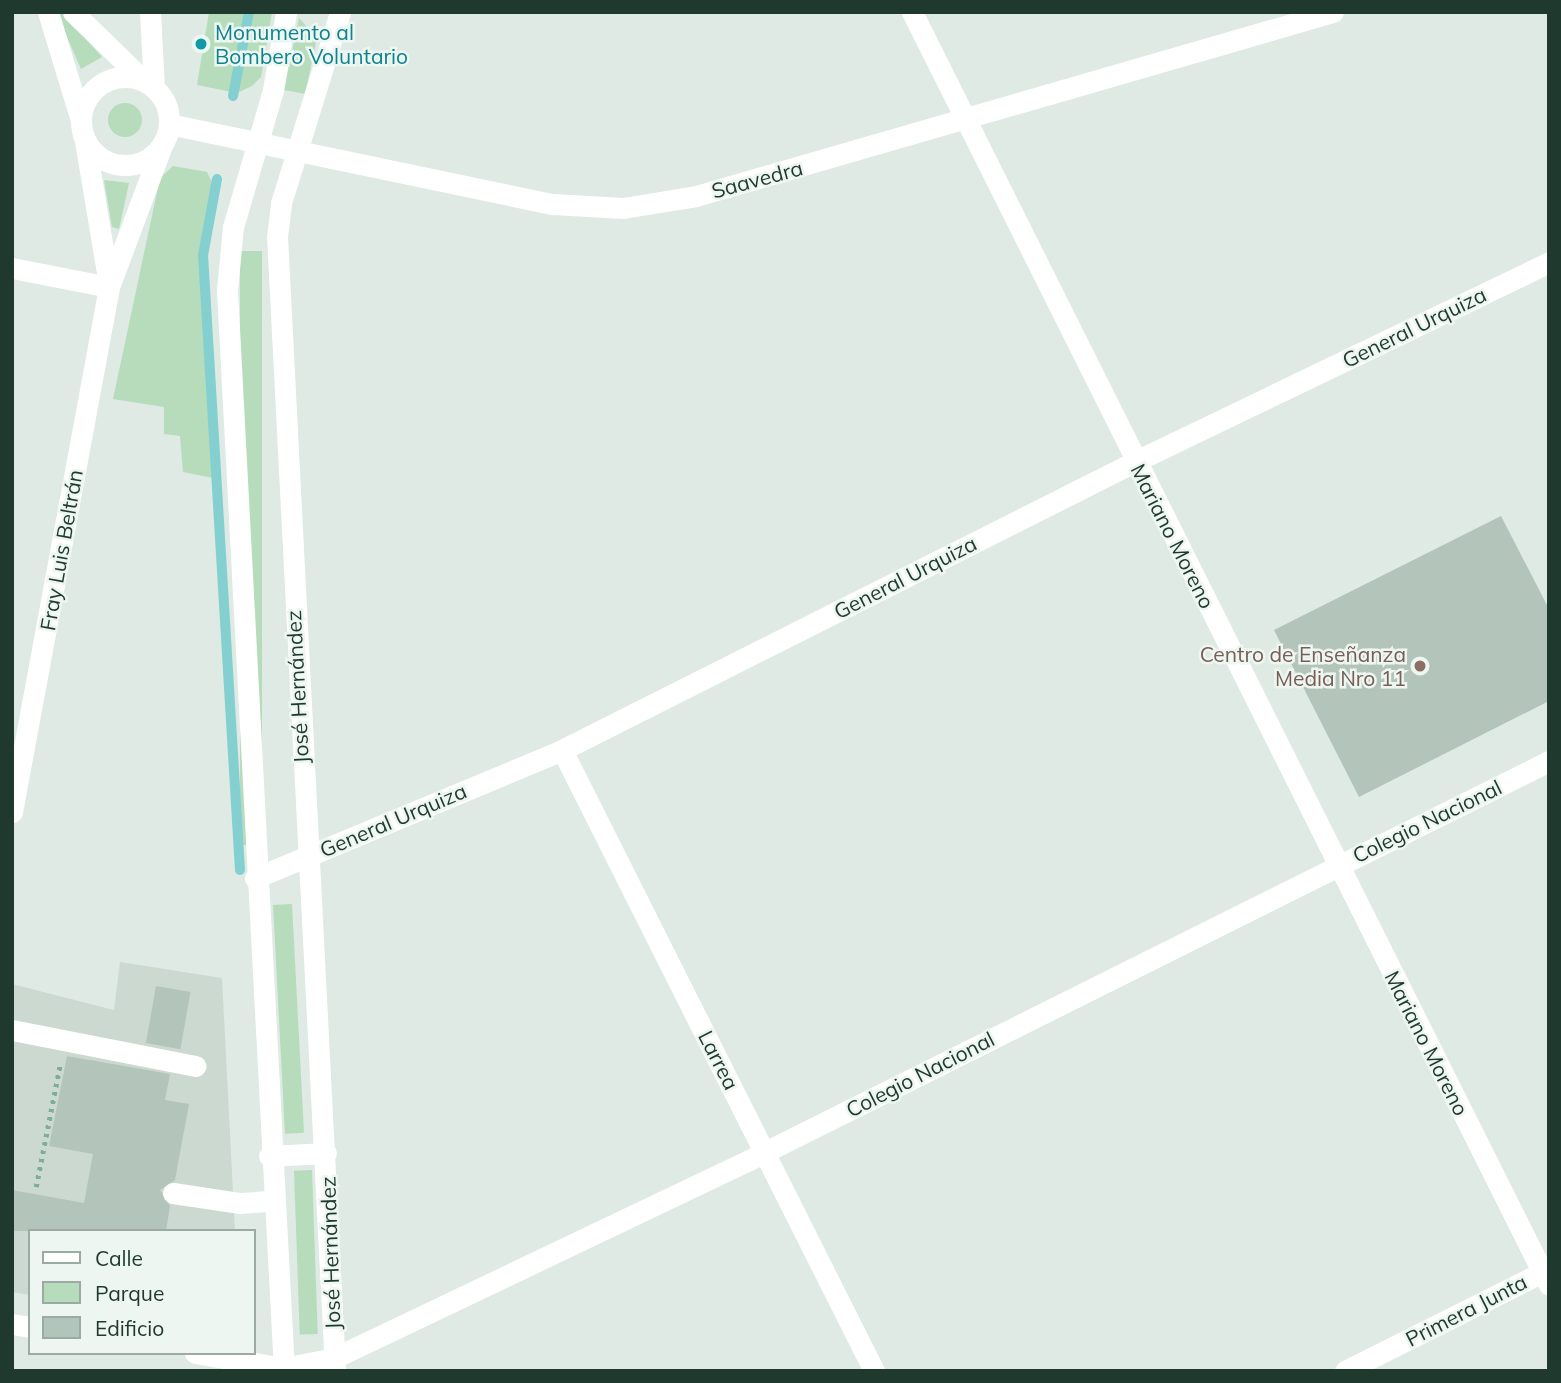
<!DOCTYPE html>
<meta charset="utf-8">
<style>
body{margin:0}
#map{position:relative;width:1561px;height:1383px;overflow:hidden;background:#deeae3;font-family:Mulish,sans-serif}
div>[style]{position:absolute}
.built>*{inset:0;background:#ccd9d1}
.green>*{inset:0;background:#b6dcbb;transform-origin:0 0}
.round{border-radius:50%}
.stream>*{height:10px;margin:-5px;padding:0 5px;transform-origin:5px;border-radius:5px;background:#84cfd0}
.building>*{inset:0;background:#b3c4bb;transform-origin:0 0}
.path>*{height:4.5px;margin-top:-2.25px;transform-origin:0;background:repeating-linear-gradient(90deg,#7eae98 0 3.5px,transparent 0 8.5px)}
.minor>*{height:21px;margin:-10.5px;padding:0 10.5px;transform-origin:10.5px;border-radius:10.5px;background:#fff}
.minor>.ring{margin:-10.5px;padding:0;box-sizing:content-box;background:none;border:21px solid #fff;border-radius:50%}
.dots>*{width:19px;height:19px;translate:-50% -50%;box-sizing:border-box;border:4px solid #eef6f1;border-radius:50%}
span{translate:-50% -50%;white-space:nowrap;text-align:center;line-height:1.15;-webkit-text-stroke:5px #eef6f1;paint-order:stroke}
.culture-label{font-size:21px;color:#0d838f}
.left{translate:0 -50%;text-align:left}
.street-label{font-size:21px;color:#1f392f}
.education-label{font-size:21px;color:#785e54}
.right{translate:-100% -50%;text-align:right}
.frame{position:absolute;inset:0;border:14px solid #1f392f;pointer-events:none}
.legend{position:absolute;left:28px;top:1229px;width:228px;height:126px;box-sizing:border-box;background:#eef6f1;border:2px solid #9baaa3;margin:0;padding:9px 12px;list-style:none;font-size:21px;color:#1f392f}
.legend li{display:flex;align-items:center;gap:14px;height:35px}
.legend b{width:35px;border:2px solid #9baaa3}
</style>
<div id="map">
<div class="built">
<div style="clip-path:polygon(120px 962px,222px 978px,235px 1231px,30px 1231px,30px 1295px,12px 1292px,12px 984px,114px 1010px)"></div>
</div>
<div class="green">
<div style="clip-path:polygon(56px 12px,62px 12px,102px 57px,81px 69px)"></div>
<div style="clip-path:polygon(209px 12px,272px 12px,261px 77px,252px 86px,237px 93px,197px 85px)"></div>
<div style="clip-path:polygon(299px 18px,317px 38px,305px 94px,284px 90px)"></div>
<div class="round" style="left:108px;top:103px;width:34px;height:34px"></div>
<div style="clip-path:polygon(173px 166px,207px 172px,218px 195px,204px 263px,213px 478px,183px 472px,180px 436px,164px 434px,164px 407px,113px 399px,160px 178px)"></div>
<div style="clip-path:polygon(104px 180px,129px 183px,119px 229px,112px 227px)"></div>
<div style="left:240px;top:251px;width:22px;height:594px"></div>
<div style="left:292px;top:904px;width:229px;height:19px;rotate:87deg"></div>
<div style="left:312px;top:1170px;width:164px;height:18px;rotate:88deg"></div>
</div>
<div class="stream">
<div style="left:233px;top:96px;width:86px;rotate:-79.2deg"></div>
<div style="left:217px;top:179px;width:77px;rotate:100.4deg"></div>
<div style="left:203px;top:255px;width:616px;rotate:86.56deg"></div>
</div>
<div class="building">
<div style="clip-path:polygon(1501px 516px,1549px 609px,1549px 701px,1359px 797px,1274px 630px)"></div>
<div style="left:156px;top:986px;width:35px;height:58px;rotate:10deg"></div>
<div style="clip-path:polygon(67px 1056px,170px 1074px,165px 1100px,189px 1104px,175px 1180px,160px 1190px,170px 1206px,166px 1231px,12px 1231px,12px 1190px,84px 1203px,93px 1154px,49px 1146px)"></div>
</div>
<div class="path">
<div style="left:36px;top:1187px;width:124px;rotate:-78.9deg"></div>
</div>
<div class="minor">
<div style="left:48px;top:12px;width:110px;rotate:73.1deg"></div>
<div style="left:73px;top:12px;width:98px;rotate:44.2deg"></div>
<div style="left:150px;top:12px;width:76px;rotate:87deg"></div>
<div style="left:912px;top:12px;width:1423px;rotate:63.42deg"></div>
<div class="ring" style="left:81px;top:77px;width:67px;height:67px"></div>
<div style="left:169px;top:124px;width:392px;rotate:11.8deg"></div>
<div style="left:553px;top:204px;width:70px;rotate:3.3deg"></div>
<div style="left:623px;top:208px;width:74px;rotate:-9.3deg"></div>
<div style="left:696px;top:196px;width:663px;rotate:-16.11deg"></div>
<div style="left:85px;top:141px;width:146px;rotate:80.5deg"></div>
<div style="left:12px;top:268px;width:99px;rotate:11.1deg"></div>
<div style="left:562px;top:750px;width:695px;rotate:63.32deg"></div>
<div style="left:12px;top:812px;width:534px;rotate:-79.53deg"></div>
<div style="left:109px;top:287px;width:152px;rotate:-69.5deg"></div>
<div style="left:255px;top:878px;width:333px;rotate:-22.6deg"></div>
<div style="left:562px;top:750px;width:643px;rotate:-26.72deg"></div>
<div style="left:1136px;top:461px;width:458px;rotate:-25.7deg"></div>
<div style="left:12px;top:1030px;width:187px;rotate:11.1deg"></div>
<div style="left:269px;top:1156px;width:57px;rotate:-3deg"></div>
<div style="left:173px;top:1193px;width:68px;rotate:8.5deg"></div>
<div style="left:240px;top:1203px;width:32px;rotate:-4deg"></div>
<div style="left:12px;top:1324px;width:18px;rotate:9deg"></div>
<div style="left:195px;top:1353px;width:90px;rotate:9.6deg"></div>
<div style="left:284px;top:1368px;width:51px;rotate:-11.3deg"></div>
<div style="left:334px;top:1358px;width:478px;rotate:-25.5deg"></div>
<div style="left:765px;top:1152px;width:876px;rotate:-26.51deg"></div>
<div style="left:335px;top:1369px;width:1133px;rotate:-92.93deg"></div>
<div style="left:277px;top:237px;width:34px;rotate:-83deg"></div>
<div style="left:281px;top:203px;width:200px;rotate:-72.8deg"></div>
<div style="left:284px;top:1371px;width:1083px;rotate:-93.02deg"></div>
<div style="left:227px;top:290px;width:63px;rotate:-84.6deg"></div>
<div style="left:233px;top:227px;width:143px;rotate:-73.7deg"></div>
<div style="left:273px;top:90px;width:79px;rotate:-80.5deg"></div>
<div style="left:1345px;top:1371px;width:228px;rotate:-26.6deg"></div>
</div>
<div class="dots">
<div style="left:201px;top:44px;background:#0f9aa8"></div>
<div style="left:1420px;top:666px;background:#8d6e63"></div>
</div>
<div class="culture-label">
<span class="left" style="left:215px;top:44px">Monumento al<br>Bombero Voluntario</span>
</div>
<div class="street-label">
<span style="left:757px;top:179px;rotate:-15deg">Saavedra</span>
<span style="left:1414px;top:327px;rotate:-26deg">General Urquiza</span>
<span style="left:1173px;top:536px;rotate:63deg">Mariano Moreno</span>
<span style="left:61px;top:550px;rotate:-80deg">Fray Luis Beltrán</span>
<span style="left:905px;top:577px;rotate:-27deg">General Urquiza</span>
<span style="left:297px;top:687px;rotate:-93deg">José Hernández</span>
<span style="left:393px;top:820px;rotate:-23deg">General Urquiza</span>
<span style="left:1427px;top:821px;rotate:-26deg">Colegio Nacional</span>
<span style="left:1427px;top:1043px;rotate:63deg">Mariano Moreno</span>
<span style="left:719px;top:1060px;rotate:63deg">Larrea</span>
<span style="left:920px;top:1074px;rotate:-27deg">Colegio Nacional</span>
<span style="left:330px;top:1253px;rotate:-92deg">José Hernández</span>
<span style="left:1466px;top:1310px;rotate:-27deg">Primera Junta</span>
</div>
<div class="education-label">
<span class="right" style="left:1406px;top:666px">Centro de Enseñanza<br>Media Nro 11</span>
</div>
<div class="frame"></div>
<ul class="legend">
<li><b style="height:9px;background:#fff"></b>Calle</li>
<li><b style="height:19px;background:#b6dcbb"></b>Parque</li>
<li><b style="height:19px;background:#b3c4bb"></b>Edificio</li>
</ul>
</div>
